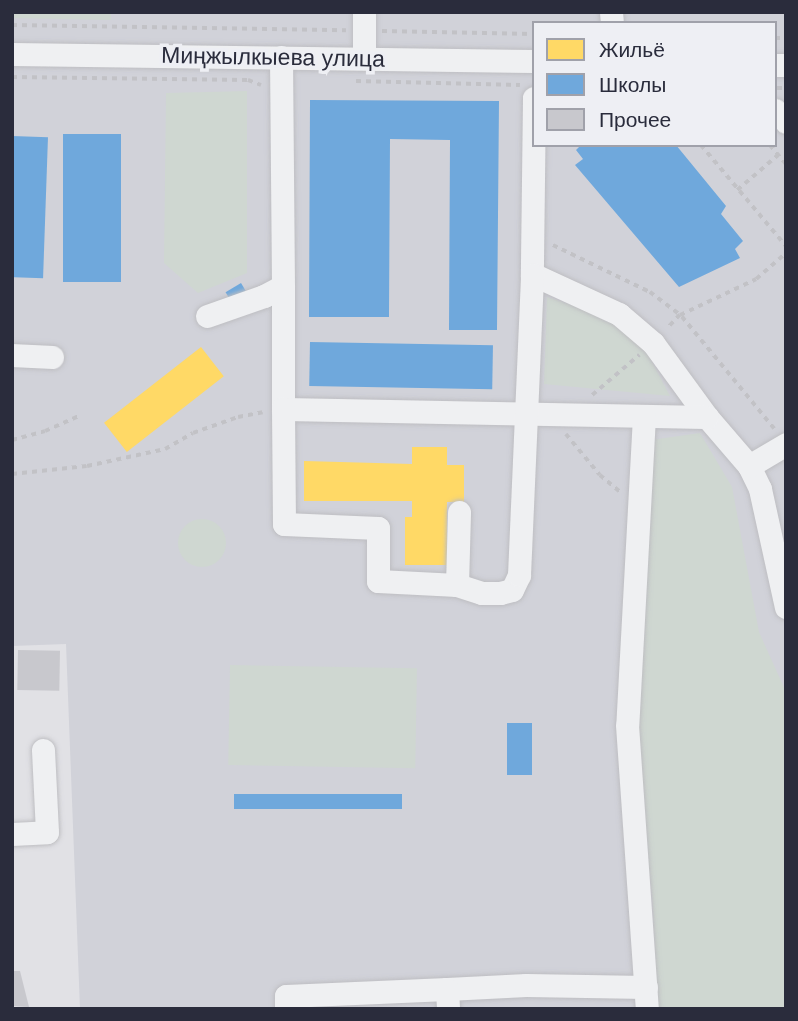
<!DOCTYPE html>
<meta charset="utf-8">
<style>
body{margin:0}
#map{position:relative;width:798px;height:1021px;overflow:hidden;background:#e1e1e5;font-family:Helvetica,sans-serif}
div>[style]{position:absolute}
.built>*{inset:0;background:#d1d2d9}
.green>*{inset:0;background:#cfd7d1;transform-origin:0 0}
.round{border-radius:50%}
.homes>*{inset:0;background:#ffd966;transform-origin:0 0}
.schools>*{inset:0;background:#6fa8dc;transform-origin:0 0}
.building>*{inset:0;background:#c8c8cd;transform-origin:0 0}
.path>*{height:3.5px;margin-top:-1.75px;transform-origin:0;background:repeating-linear-gradient(90deg,#c2c2c6 0 5px,transparent 0 10px)}
.roads{filter:drop-shadow(0 0 2px #bebec2) drop-shadow(0 0 2px #bebec2)}
.minor>*{height:23px;margin:-11.5px;padding:0 11.5px;transform-origin:11.5px;border-radius:11.5px;background:#eff0f2}
span{translate:-50% -50%;white-space:nowrap;text-align:center;line-height:1.15;-webkit-text-stroke:7px #eeeff4;paint-order:stroke}
.street-label{font-size:23px;color:#2a2c3c}
.frame{position:absolute;inset:0;border:14px solid #2a2c3c;pointer-events:none}
.legend{position:absolute;left:532px;top:21px;width:245px;height:126px;box-sizing:border-box;background:#eeeff4;border:2px solid #a0a1aa;margin:0;padding:9px 12px;list-style:none;font-size:21px;color:#2a2c3c}
.legend li{display:flex;align-items:center;gap:14px;height:35px}
.legend b{width:35px;border:2px solid #a0a1aa}
</style>
<div id="map">
<div class="built">
<div style="clip-path:polygon(evenodd,12px 12px,786px 12px,786px 1009px,80px 1009px,66px 644px,12px 646px,12px 12px,534px 23px,775px 23px,775px 145px,534px 145px,534px 23px)"></div>
</div>
<div class="green">
<div style="clip-path:polygon(12px 12px,111px 12px,111px 20px,12px 18px)"></div>
<div style="clip-path:polygon(247px 91px,247px 273px,198px 293px,164px 263px,166px 93px)"></div>
<div style="clip-path:polygon(547px 297px,592px 311px,626px 331px,649px 356px,670px 396px,544px 384px)"></div>
<div style="clip-path:polygon(700px 433px,732px 487px,759px 632px,786px 692px,786px 1009px,656px 1009px,653px 906px,636px 750px,651px 440px)"></div>
<div class="round" style="left:178px;top:519px;width:48px;height:48px"></div>
<div style="left:230px;top:665px;width:187px;height:100px;rotate:1deg"></div>
</div>
<div class="homes">
<div style="left:201px;top:347px;width:37px;height:123px;rotate:52deg"></div>
<div style="clip-path:polygon(412px 447px,447px 447px,447px 465px,464px 465px,464px 502px,447px 502px,447px 565px,405px 565px,405px 517px,412px 517px,412px 501px,304px 501px,304px 461px,412px 464px)"></div>
</div>
<div class="schools">
<div style="clip-path:polygon(310px 100px,499px 101px,497px 330px,449px 330px,450px 140px,390px 139px,389px 317px,309px 317px)"></div>
<div style="left:63px;top:134px;width:58px;height:148px"></div>
<div style="left:12px;top:136px;width:36px;height:141px;rotate:2deg"></div>
<div style="clip-path:polygon(581px 145px,676px 145px,726px 206px,721px 214px,743px 241px,735px 249px,740px 258px,679px 287px,575px 165px,583px 159px,576px 150px)"></div>
<div style="left:241px;top:283px;width:12px;height:18px;rotate:59deg"></div>
<div style="left:310px;top:342px;width:183px;height:44px;rotate:1deg"></div>
<div style="left:507px;top:723px;width:25px;height:52px"></div>
<div style="left:234px;top:794px;width:168px;height:15px"></div>
</div>
<div class="building">
<div style="left:18px;top:650px;width:42px;height:40px;rotate:1deg"></div>
<div style="clip-path:polygon(12px 971px,20px 971px,29px 1007px,12px 1006px)"></div>
</div>
<div class="path">
<div style="left:12px;top:25px;width:334px;rotate:0.9deg"></div>
<div style="left:382px;top:31px;width:152px;rotate:1.1deg"></div>
<div style="left:775px;top:38px;width:11px"></div>
<div style="left:12px;top:77px;width:236px;rotate:0.7deg"></div>
<div style="left:248px;top:80px;width:14px;rotate:21deg"></div>
<div style="left:356px;top:81px;width:164px;rotate:1.4deg"></div>
<div style="left:777px;top:88px;width:9px"></div>
<div style="left:701px;top:145px;width:132px;rotate:49.9deg"></div>
<div style="left:770px;top:145px;width:25px;rotate:50deg"></div>
<div style="left:737px;top:190px;width:54px;rotate:-40.5deg"></div>
<div style="left:553px;top:245px;width:108px;rotate:25.9deg"></div>
<div style="left:650px;top:292px;width:38px;rotate:37deg"></div>
<div style="left:680px;top:315px;width:18px;rotate:133deg"></div>
<div style="left:592px;top:395px;width:62px;rotate:-40.4deg"></div>
<div style="left:774px;top:429px;width:148px;rotate:-129.5deg"></div>
<div style="left:680px;top:315px;width:84px;rotate:-25.3deg"></div>
<div style="left:756px;top:279px;width:40px;rotate:-41deg"></div>
<div style="left:566px;top:434px;width:53px;rotate:50.3deg"></div>
<div style="left:600px;top:475px;width:26px;rotate:40deg"></div>
<div style="left:12px;top:440px;width:34px;rotate:-15deg"></div>
<div style="left:45px;top:431px;width:36px;rotate:-24deg"></div>
<div style="left:12px;top:474px;width:75px;rotate:-6.1deg"></div>
<div style="left:87px;top:466px;width:80px;rotate:-12.3deg"></div>
<div style="left:165px;top:449px;width:32px;rotate:-30deg"></div>
<div style="left:193px;top:433px;width:48px;rotate:-19.6deg"></div>
<div style="left:238px;top:417px;width:25px;rotate:-11deg"></div>
</div>
<div class="roads">
<div class="minor">
<div style="left:364px;top:12px;width:46px;rotate:90deg"></div>
<div style="left:611px;top:12px;width:11px;rotate:85deg"></div>
<div style="left:12px;top:54px;width:522px;rotate:0.77deg"></div>
<div style="left:775px;top:65px;width:11px"></div>
<div style="left:534px;top:98px;width:176px;rotate:90.7deg"></div>
<div style="left:532px;top:274px;width:96px;rotate:24.7deg"></div>
<div style="left:619px;top:314px;width:45px;rotate:40.5deg"></div>
<div style="left:653px;top:343px;width:92px;rotate:53.9deg"></div>
<div style="left:707px;top:417px;width:65px;rotate:49.4deg"></div>
<div style="left:749px;top:466px;width:25px;rotate:64deg"></div>
<div style="left:760px;top:489px;width:121px;rotate:77.6deg"></div>
<div style="left:775px;top:110px;width:16px;rotate:47deg"></div>
<div style="left:283px;top:286px;width:123px;rotate:90deg"></div>
<div style="left:283px;top:409px;width:424px;rotate:1.1deg"></div>
<div style="left:207px;top:316px;width:60px;rotate:-19.3deg"></div>
<div style="left:264px;top:296px;width:21px;rotate:-28deg"></div>
<div style="left:283px;top:286px;width:229px;rotate:-90.5deg"></div>
<div style="left:12px;top:355px;width:40px;rotate:2.9deg"></div>
<div style="left:283px;top:409px;width:115px;rotate:89.5deg"></div>
<div style="left:284px;top:524px;width:94px;rotate:2.4deg"></div>
<div style="left:378px;top:528px;width:53px;rotate:90deg"></div>
<div style="left:378px;top:581px;width:79px;rotate:2.9deg"></div>
<div style="left:457px;top:585px;width:73px;rotate:-88.4deg"></div>
<div style="left:644px;top:416px;width:309px;rotate:93.1deg"></div>
<div style="left:627px;top:725px;width:285px;rotate:86deg"></div>
<div style="left:749px;top:466px;width:43px;rotate:-30.7deg"></div>
<div style="left:457px;top:585px;width:26px;rotate:18deg"></div>
<div style="left:482px;top:593px;width:18px"></div>
<div style="left:500px;top:593px;width:12px;rotate:-14deg"></div>
<div style="left:512px;top:590px;width:17px;rotate:-65deg"></div>
<div style="left:519px;top:575px;width:301px;rotate:-87.5deg"></div>
<div style="left:12px;top:834px;width:35px;rotate:-3deg"></div>
<div style="left:47px;top:832px;width:82px;rotate:-92.8deg"></div>
<div style="left:447px;top:989px;width:79px;rotate:-2.9deg"></div>
<div style="left:526px;top:985px;width:120px;rotate:1deg"></div>
<div style="left:286px;top:1009px;width:13px;rotate:-90deg"></div>
<div style="left:286px;top:996px;width:161px;rotate:-2.5deg"></div>
<div style="left:447px;top:989px;width:20px;rotate:87deg"></div>
</div>
</div>
<div class="street-label">
<span style="left:273px;top:57px;rotate:1deg">Миңжылкыева улица</span>
</div>
<div class="frame"></div>
<ul class="legend">
<li><b style="height:19px;background:#ffd966"></b>Жильё</li>
<li><b style="height:19px;background:#6fa8dc"></b>Школы</li>
<li><b style="height:19px;background:#c8c8cd"></b>Прочее</li>
</ul>
</div>
